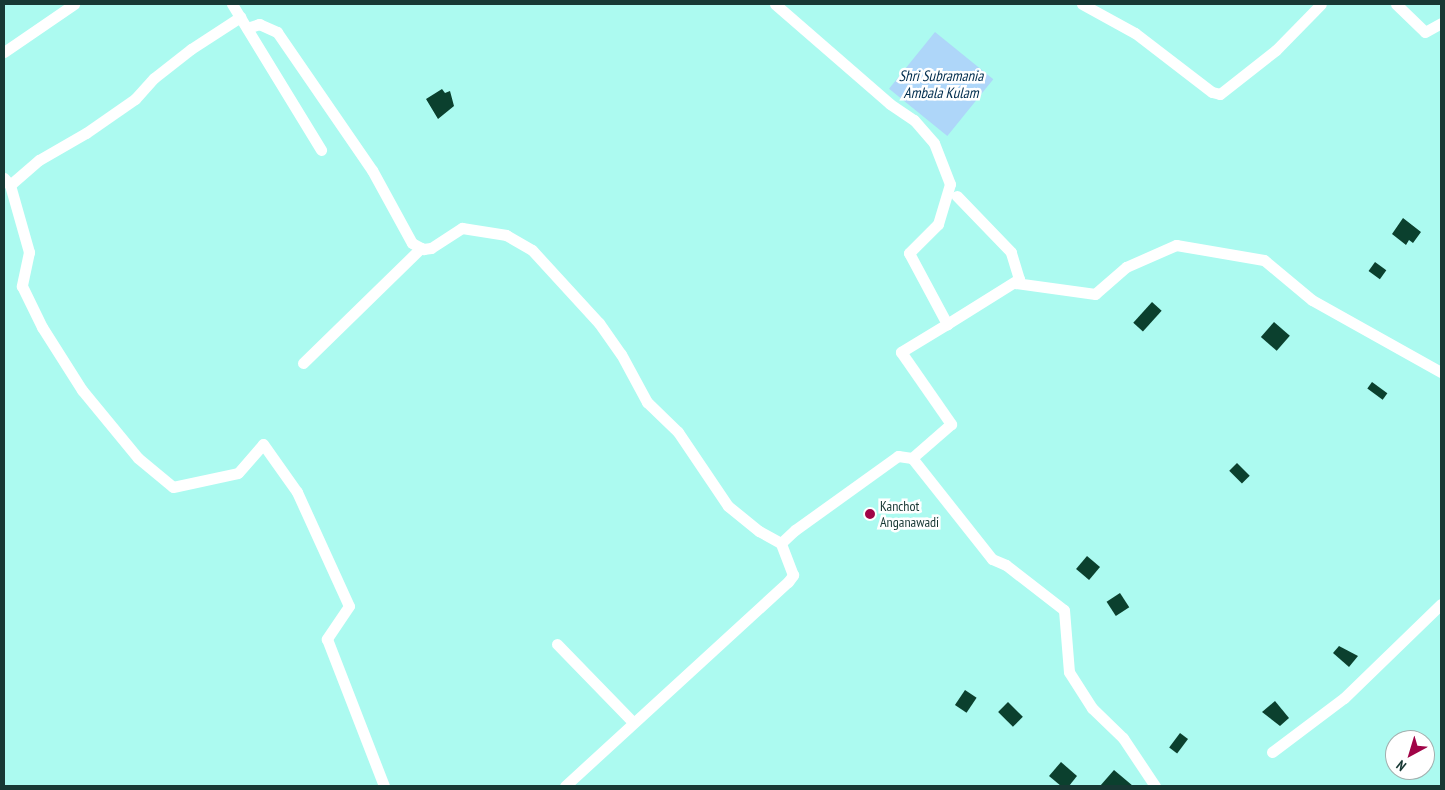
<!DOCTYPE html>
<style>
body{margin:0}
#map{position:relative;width:1445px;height:790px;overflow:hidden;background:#acfaf0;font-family:"PT Sans Narrow",sans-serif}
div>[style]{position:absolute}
.water>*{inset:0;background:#aed6f9;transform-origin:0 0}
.building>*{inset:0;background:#0b402e;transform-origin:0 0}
.street>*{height:11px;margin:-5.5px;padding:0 5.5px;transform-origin:5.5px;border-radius:5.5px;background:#fff}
.dots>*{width:14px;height:14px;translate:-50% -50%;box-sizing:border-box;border:2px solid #fff;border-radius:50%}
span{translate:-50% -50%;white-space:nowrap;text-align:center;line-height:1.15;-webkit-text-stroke:5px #fff;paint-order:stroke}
.poi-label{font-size:14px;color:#183834}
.left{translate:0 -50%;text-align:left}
.water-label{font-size:15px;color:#002d4e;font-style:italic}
.frame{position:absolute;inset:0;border:5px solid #183834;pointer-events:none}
.north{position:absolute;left:1385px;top:730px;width:50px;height:50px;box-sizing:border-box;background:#fff;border:1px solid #a3afae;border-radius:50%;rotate:219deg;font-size:14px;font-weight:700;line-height:20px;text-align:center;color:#183834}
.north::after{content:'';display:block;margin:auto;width:18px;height:22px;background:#a00447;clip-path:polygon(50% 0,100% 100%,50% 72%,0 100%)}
</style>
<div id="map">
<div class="water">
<div style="left:935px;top:32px;width:75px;height:73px;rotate:39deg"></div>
</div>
<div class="building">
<div style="clip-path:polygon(442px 89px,445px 93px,450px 91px,454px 106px,438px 119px,426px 99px)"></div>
<div style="clip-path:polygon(1403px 218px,1421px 232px,1413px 243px,1409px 240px,1406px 245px,1392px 234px)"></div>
<div style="left:1375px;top:262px;width:14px;height:11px;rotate:36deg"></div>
<div style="left:1152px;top:302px;width:13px;height:28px;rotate:42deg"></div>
<div style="left:1274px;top:322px;width:21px;height:20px;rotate:41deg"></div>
<div style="left:1372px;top:382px;width:19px;height:8px;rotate:36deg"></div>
<div style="left:1237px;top:463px;width:18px;height:11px;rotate:45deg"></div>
<div style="left:1087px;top:556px;width:17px;height:17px;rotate:40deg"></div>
<div style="left:1120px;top:593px;width:17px;height:16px;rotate:57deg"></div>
<div style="clip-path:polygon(1339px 646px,1358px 656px,1349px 667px,1333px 653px)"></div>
<div style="left:965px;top:690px;width:14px;height:18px;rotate:34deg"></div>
<div style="clip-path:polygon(1275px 701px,1289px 718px,1280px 726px,1262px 712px)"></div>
<div style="left:1008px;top:702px;width:21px;height:14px;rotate:45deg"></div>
<div style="left:1180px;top:733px;width:10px;height:18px;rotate:37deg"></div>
<div style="clip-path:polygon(1061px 762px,1077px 776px,1069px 786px,1061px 786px,1049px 776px)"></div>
<div style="clip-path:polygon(1114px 770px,1133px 786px,1100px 786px)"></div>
</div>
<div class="street">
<div style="left:232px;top:4px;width:171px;rotate:58.6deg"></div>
<div style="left:775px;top:4px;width:152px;rotate:41deg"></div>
<div style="left:890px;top:104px;width:29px;rotate:34deg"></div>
<div style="left:914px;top:120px;width:30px;rotate:49deg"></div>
<div style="left:934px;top:143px;width:44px;rotate:68.7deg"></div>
<div style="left:950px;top:184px;width:42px;rotate:106.7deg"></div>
<div style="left:938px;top:224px;width:41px;rotate:135deg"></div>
<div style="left:909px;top:253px;width:81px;rotate:61.8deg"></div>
<div style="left:947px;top:324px;width:54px;rotate:148.7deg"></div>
<div style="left:901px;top:352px;width:88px;rotate:55.2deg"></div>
<div style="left:951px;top:424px;width:52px;rotate:138.9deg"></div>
<div style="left:912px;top:458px;width:129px;rotate:51.6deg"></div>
<div style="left:992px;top:559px;width:15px;rotate:23deg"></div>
<div style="left:1006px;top:565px;width:73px;rotate:37.8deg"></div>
<div style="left:1064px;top:610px;width:62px;rotate:85.4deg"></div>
<div style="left:1069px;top:672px;width:43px;rotate:57.4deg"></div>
<div style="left:1092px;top:708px;width:43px;rotate:44.1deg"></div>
<div style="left:1123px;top:738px;width:58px;rotate:56.3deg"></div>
<div style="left:1082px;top:4px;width:60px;rotate:28.7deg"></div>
<div style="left:1135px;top:33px;width:97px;rotate:37.5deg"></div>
<div style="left:1212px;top:92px;width:8px;rotate:14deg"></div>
<div style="left:1220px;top:94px;width:71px;rotate:-38.2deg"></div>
<div style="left:1276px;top:50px;width:64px;rotate:-45.6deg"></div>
<div style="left:1396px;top:4px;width:40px;rotate:44deg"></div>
<div style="left:1425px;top:32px;width:18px;rotate:-29deg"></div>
<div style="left:247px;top:28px;width:13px;rotate:-18deg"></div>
<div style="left:259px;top:24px;width:20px;rotate:24deg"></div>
<div style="left:277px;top:32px;width:168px;rotate:55.5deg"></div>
<div style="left:372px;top:170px;width:83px;rotate:61.3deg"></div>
<div style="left:412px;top:243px;width:13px;rotate:29deg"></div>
<div style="left:423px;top:249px;width:8px;rotate:-7deg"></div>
<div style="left:431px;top:248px;width:37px;rotate:-33deg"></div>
<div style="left:462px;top:228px;width:45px;rotate:9deg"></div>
<div style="left:506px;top:235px;width:30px;rotate:30deg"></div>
<div style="left:532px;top:250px;width:99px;rotate:47.5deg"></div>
<div style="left:599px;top:323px;width:38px;rotate:55deg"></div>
<div style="left:621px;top:354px;width:55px;rotate:61.6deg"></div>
<div style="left:647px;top:402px;width:43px;rotate:44.1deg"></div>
<div style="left:678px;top:432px;width:89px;rotate:56deg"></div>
<div style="left:728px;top:506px;width:40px;rotate:39deg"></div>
<div style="left:759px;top:531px;width:25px;rotate:29deg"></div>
<div style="left:781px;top:543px;width:19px;rotate:-43deg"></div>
<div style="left:795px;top:530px;width:127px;rotate:-35.7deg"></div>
<div style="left:898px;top:456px;width:14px;rotate:8deg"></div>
<div style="left:4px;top:52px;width:85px;rotate:-34.4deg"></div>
<div style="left:4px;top:178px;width:9px;rotate:49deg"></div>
<div style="left:10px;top:185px;width:70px;rotate:74.2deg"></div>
<div style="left:29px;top:252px;width:35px;rotate:102deg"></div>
<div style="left:22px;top:286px;width:46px;rotate:64deg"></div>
<div style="left:42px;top:327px;width:75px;rotate:57.6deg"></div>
<div style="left:82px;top:390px;width:88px;rotate:50.5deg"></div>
<div style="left:138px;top:458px;width:45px;rotate:39.6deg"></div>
<div style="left:173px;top:487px;width:66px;rotate:-12.2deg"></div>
<div style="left:238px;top:473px;width:38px;rotate:-49deg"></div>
<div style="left:263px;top:444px;width:59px;rotate:54.7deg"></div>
<div style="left:297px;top:492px;width:125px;rotate:65.5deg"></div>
<div style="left:349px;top:606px;width:40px;rotate:124deg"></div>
<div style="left:327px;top:639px;width:158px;rotate:68.8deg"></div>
<div style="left:10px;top:185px;width:38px;rotate:-41deg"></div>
<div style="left:39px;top:160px;width:54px;rotate:-29.9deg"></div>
<div style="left:86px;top:133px;width:60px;rotate:-34.8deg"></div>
<div style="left:135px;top:99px;width:28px;rotate:-48deg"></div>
<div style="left:154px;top:78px;width:47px;rotate:-38.1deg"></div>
<div style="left:191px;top:49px;width:59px;rotate:-33.1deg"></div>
<div style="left:1015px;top:283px;width:81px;rotate:7.8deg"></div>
<div style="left:1095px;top:294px;width:41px;rotate:-41.1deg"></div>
<div style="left:1126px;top:267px;width:55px;rotate:-23.7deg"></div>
<div style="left:1176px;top:245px;width:89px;rotate:9.7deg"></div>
<div style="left:1264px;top:260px;width:62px;rotate:39.8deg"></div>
<div style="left:1312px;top:300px;width:148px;rotate:29.2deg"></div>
<div style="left:947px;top:324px;width:85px;rotate:-32deg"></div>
<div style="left:1019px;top:279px;width:28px;rotate:-107deg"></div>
<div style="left:1011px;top:252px;width:78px;rotate:-134deg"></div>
<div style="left:303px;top:363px;width:165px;rotate:-44.3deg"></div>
<div style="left:557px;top:644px;width:107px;rotate:45.8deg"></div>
<div style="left:1272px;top:752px;width:90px;rotate:-36.9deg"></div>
<div style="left:1344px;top:698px;width:135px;rotate:-44.1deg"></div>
<div style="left:565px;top:786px;width:302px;rotate:-42.5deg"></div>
<div style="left:788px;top:582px;width:9px;rotate:-54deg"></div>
<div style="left:793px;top:575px;width:34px;rotate:-111deg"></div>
</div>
<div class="dots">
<div style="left:870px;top:514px;background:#a00447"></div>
</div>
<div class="poi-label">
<span class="left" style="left:880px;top:514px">Kanchot<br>Anganawadi</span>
</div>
<div class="water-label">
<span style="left:941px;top:84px">Shri Subramania<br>Ambala Kulam</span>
</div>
<div class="frame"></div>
<div class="north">N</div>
</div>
